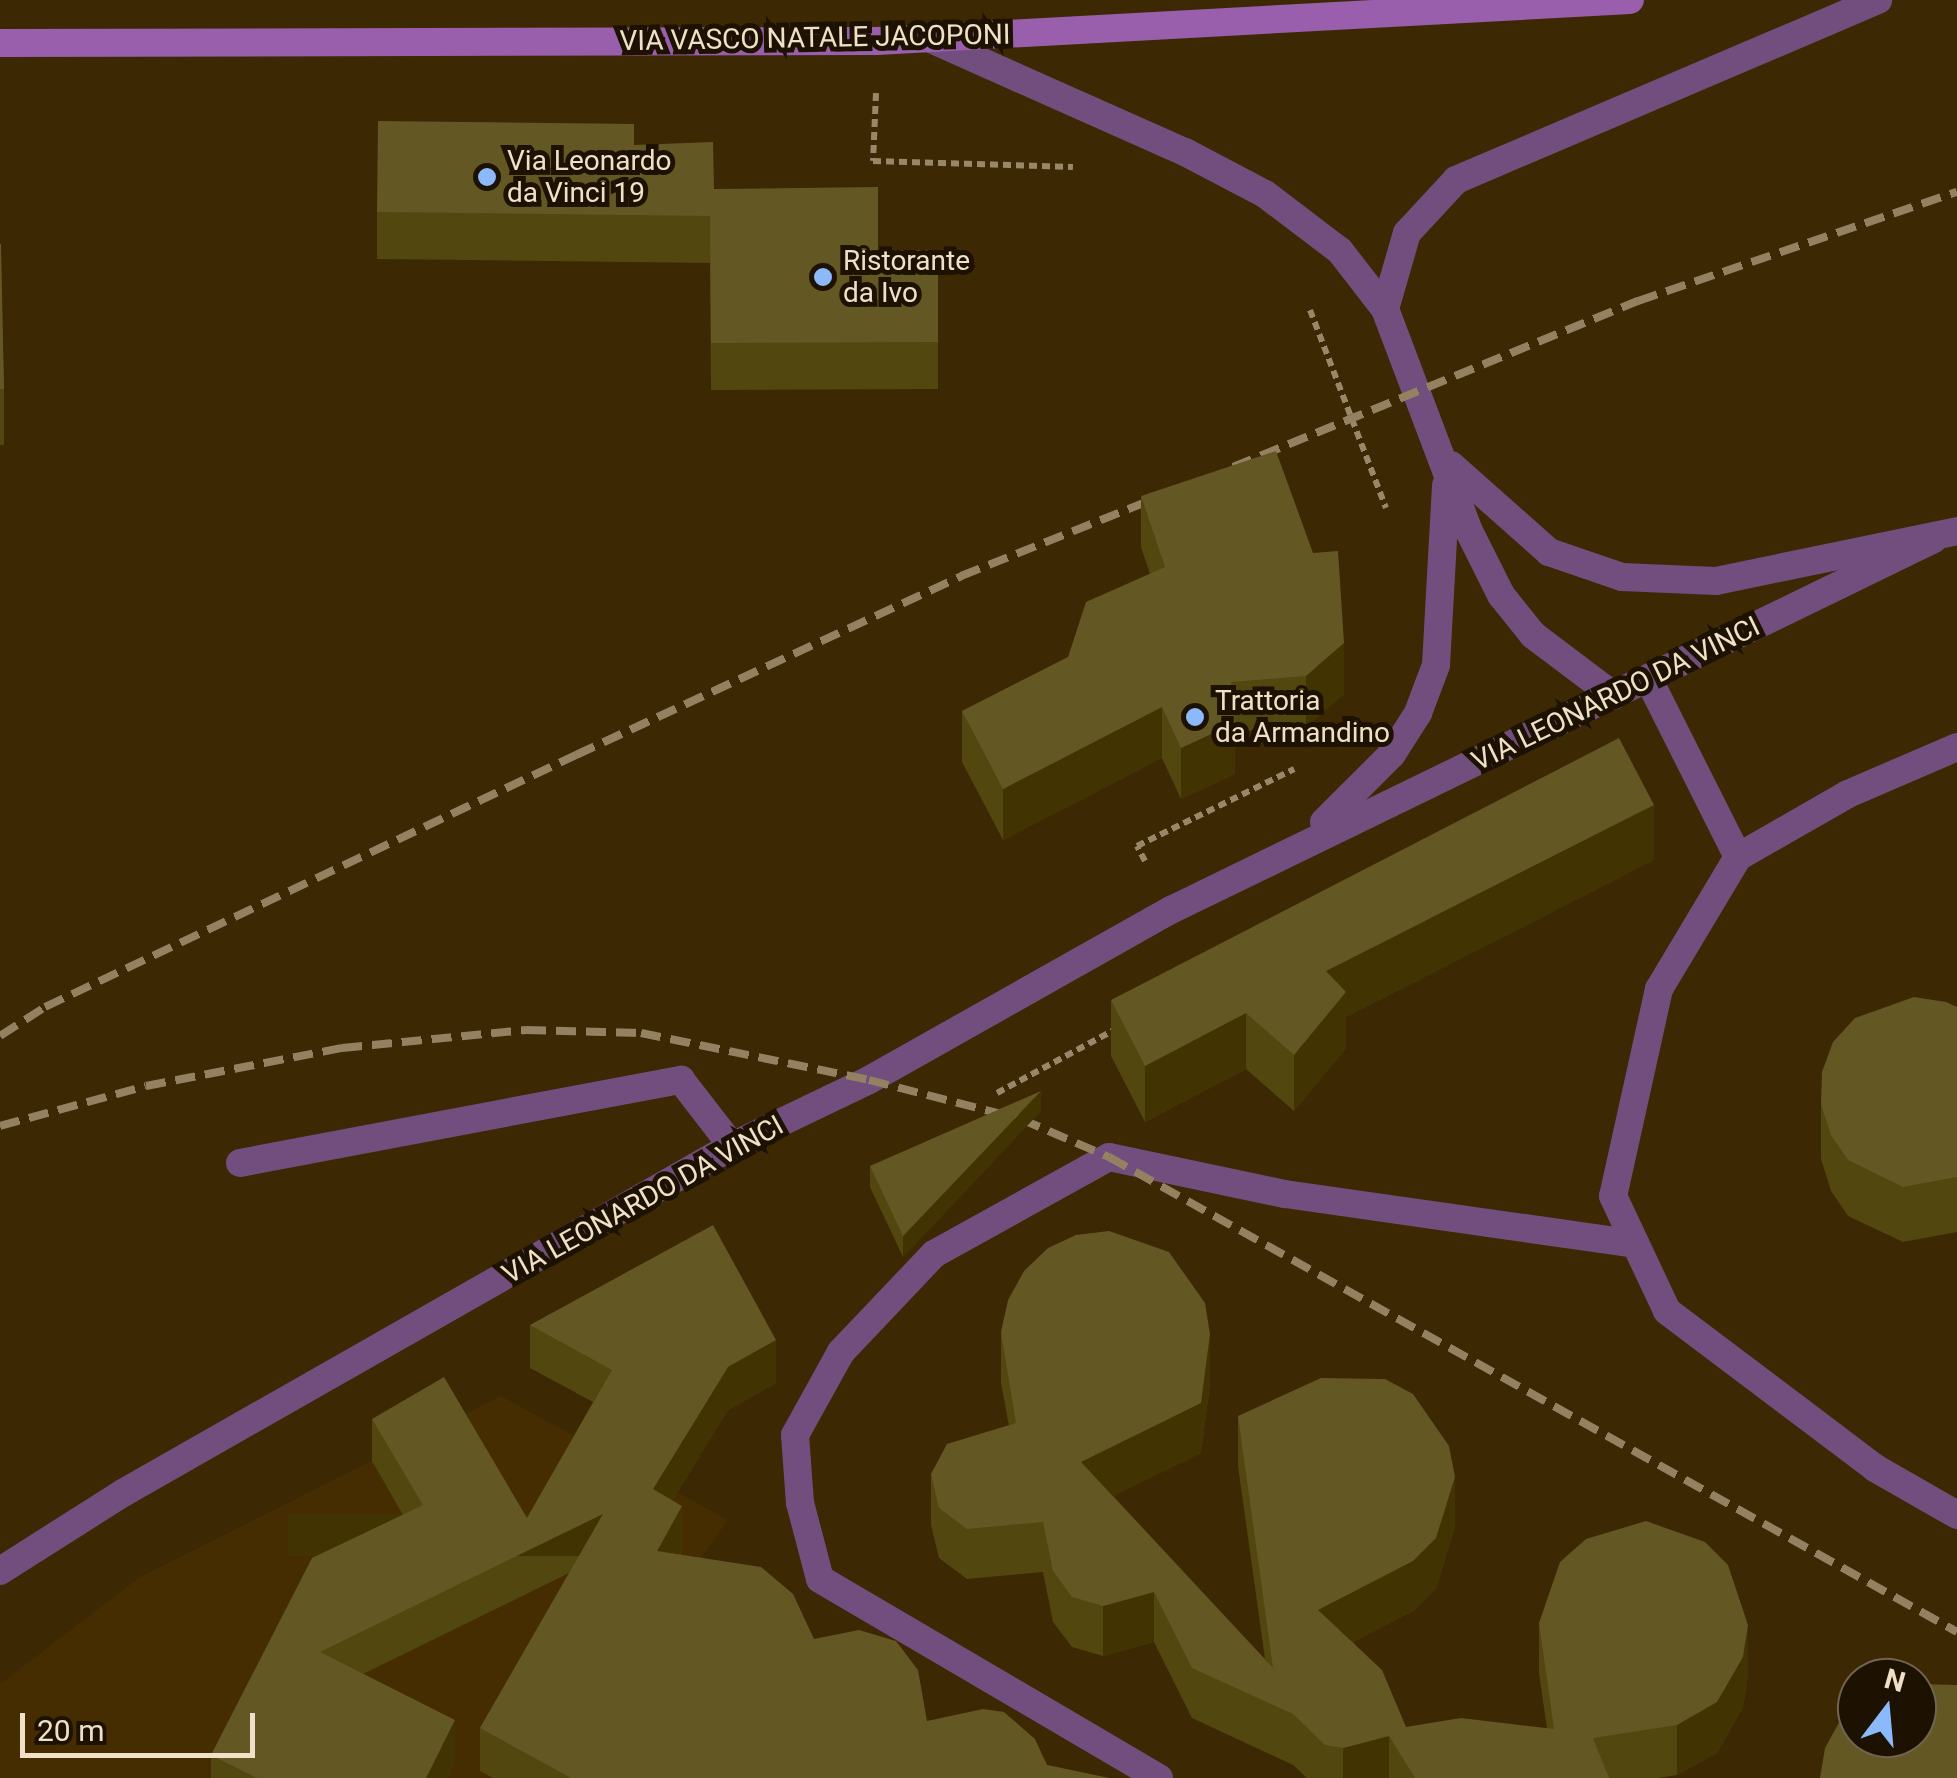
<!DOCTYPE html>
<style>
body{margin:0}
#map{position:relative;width:1957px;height:1778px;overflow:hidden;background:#3c2803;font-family:Roboto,sans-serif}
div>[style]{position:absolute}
.built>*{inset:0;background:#452d01}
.path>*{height:6px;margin-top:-3px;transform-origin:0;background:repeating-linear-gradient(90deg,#998769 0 8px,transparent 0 13px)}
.service>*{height:28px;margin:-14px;padding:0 14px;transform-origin:14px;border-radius:14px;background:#724e7e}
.minor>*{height:28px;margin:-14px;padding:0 14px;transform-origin:14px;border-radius:14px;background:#724e7e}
.secondary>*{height:28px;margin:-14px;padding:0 14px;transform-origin:14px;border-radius:14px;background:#995fac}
.rail>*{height:8px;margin-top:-4px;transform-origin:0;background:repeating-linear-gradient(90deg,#938162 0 20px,transparent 0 30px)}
.wall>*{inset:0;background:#52470f}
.shaded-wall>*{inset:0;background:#423302;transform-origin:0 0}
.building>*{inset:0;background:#635723}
.dots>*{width:28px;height:28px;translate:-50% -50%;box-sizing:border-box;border:5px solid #1d1202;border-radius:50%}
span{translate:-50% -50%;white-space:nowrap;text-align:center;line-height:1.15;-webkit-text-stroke:10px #1d1202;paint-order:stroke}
.street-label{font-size:28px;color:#f0e0c8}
.poi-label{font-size:28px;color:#f0e0c8}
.left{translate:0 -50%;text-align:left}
.north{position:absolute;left:1837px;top:1658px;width:100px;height:100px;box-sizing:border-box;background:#1d1202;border:2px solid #716451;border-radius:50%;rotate:16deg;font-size:28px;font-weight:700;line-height:40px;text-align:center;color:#f0e0c8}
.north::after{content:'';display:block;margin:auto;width:35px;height:45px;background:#8bb9fc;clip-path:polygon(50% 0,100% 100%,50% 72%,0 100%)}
.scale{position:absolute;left:20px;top:1713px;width:235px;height:45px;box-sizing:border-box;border:5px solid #f0e0c8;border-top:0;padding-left:12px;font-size:30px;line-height:35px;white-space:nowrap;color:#f0e0c8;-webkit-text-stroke:8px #1d1202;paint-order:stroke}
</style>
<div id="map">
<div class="built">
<div style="clip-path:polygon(501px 1396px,728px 1520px,546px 1778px,0 1778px,0 1684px,140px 1577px)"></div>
</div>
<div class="path">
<div style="left:876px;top:93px;width:68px;rotate:92.5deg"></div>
<div style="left:873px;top:161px;width:200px;rotate:1.7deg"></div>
<div style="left:1310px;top:310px;width:212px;rotate:69deg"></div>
<div style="left:1145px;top:861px;width:17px;rotate:-118deg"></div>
<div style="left:1137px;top:846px;width:175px;rotate:-26.1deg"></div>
<div style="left:997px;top:1093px;width:135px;rotate:-28.3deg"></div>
</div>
<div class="service">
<div style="left:1649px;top:680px;width:198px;rotate:63.3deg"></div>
<div style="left:1957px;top:747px;width:119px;rotate:156.7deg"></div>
<div style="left:1848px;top:794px;width:127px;rotate:150.2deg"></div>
<div style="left:1738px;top:857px;width:154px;rotate:120.9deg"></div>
<div style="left:1659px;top:989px;width:212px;rotate:102.5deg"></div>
<div style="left:1613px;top:1196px;width:127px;rotate:64.8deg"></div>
<div style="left:1667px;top:1311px;width:261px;rotate:37deg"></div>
<div style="left:1875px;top:1468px;width:95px;rotate:29.8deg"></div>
<div style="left:240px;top:1163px;width:449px;rotate:-10.7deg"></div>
<div style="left:681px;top:1080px;width:83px;rotate:52.3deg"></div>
<div style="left:1159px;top:1778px;width:393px;rotate:-149.6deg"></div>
<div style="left:820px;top:1579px;width:79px;rotate:-104.7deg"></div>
<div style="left:800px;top:1503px;width:68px;rotate:-94.2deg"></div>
<div style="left:795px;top:1435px;width:95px;rotate:-61deg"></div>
<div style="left:841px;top:1352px;width:135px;rotate:-46.5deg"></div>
<div style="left:934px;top:1254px;width:200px;rotate:-29deg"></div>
<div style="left:1109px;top:1157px;width:180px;rotate:11.9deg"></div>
<div style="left:1285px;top:1194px;width:354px;rotate:8.1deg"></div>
</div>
<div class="minor">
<div style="left:933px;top:40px;width:276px;rotate:24deg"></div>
<div style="left:1185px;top:152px;width:90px;rotate:27.7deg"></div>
<div style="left:1265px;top:194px;width:94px;rotate:37.2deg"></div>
<div style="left:1340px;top:251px;width:73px;rotate:52.2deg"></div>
<div style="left:1385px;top:309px;width:237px;rotate:69.3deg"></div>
<div style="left:1469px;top:531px;width:72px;rotate:63.4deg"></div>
<div style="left:1501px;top:595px;width:51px;rotate:51.3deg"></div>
<div style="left:1533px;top:635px;width:101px;rotate:37deg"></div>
<div style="left:1385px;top:309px;width:79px;rotate:-73.9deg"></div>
<div style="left:1407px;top:233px;width:72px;rotate:-47.2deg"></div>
<div style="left:1456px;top:180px;width:459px;rotate:-23.1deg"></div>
<div style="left:1451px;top:465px;width:131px;rotate:41.6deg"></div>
<div style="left:1549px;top:552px;width:77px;rotate:18.9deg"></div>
<div style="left:1622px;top:577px;width:94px;rotate:2.4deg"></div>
<div style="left:1716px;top:581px;width:246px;rotate:-11.7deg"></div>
<div style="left:1324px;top:822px;width:96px;rotate:-45deg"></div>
<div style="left:1392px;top:754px;width:49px;rotate:-57.6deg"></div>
<div style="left:1418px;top:713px;width:51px;rotate:-69.4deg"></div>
<div style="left:1436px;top:665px;width:180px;rotate:-86.8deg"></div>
<div style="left:0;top:1571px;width:146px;rotate:-32.4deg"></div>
<div style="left:123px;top:1493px;width:701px;rotate:-29.67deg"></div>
<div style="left:732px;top:1146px;width:152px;rotate:-25.7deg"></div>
<div style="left:869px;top:1080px;width:347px;rotate:-29.4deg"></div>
<div style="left:1171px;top:910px;width:848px;rotate:-25.93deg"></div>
</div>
<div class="secondary">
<div style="left:0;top:43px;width:877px;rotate:-0.13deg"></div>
<div style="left:877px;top:41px;width:754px;rotate:-3.12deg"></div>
</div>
<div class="rail">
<div style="left:1233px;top:467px;width:438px;rotate:-22.3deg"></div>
<div style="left:1638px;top:301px;width:337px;rotate:-18.9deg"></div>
<div style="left:0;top:1036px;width:54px;rotate:-32.8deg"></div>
<div style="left:45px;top:1007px;width:588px;rotate:-25.39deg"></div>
<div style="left:576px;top:755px;width:425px;rotate:-24.9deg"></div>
<div style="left:961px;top:576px;width:223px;rotate:-21.8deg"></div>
<div style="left:0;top:1126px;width:151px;rotate:-15.3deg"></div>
<div style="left:146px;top:1086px;width:200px;rotate:-11deg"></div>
<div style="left:342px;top:1048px;width:185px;rotate:-5.6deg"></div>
<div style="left:526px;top:1030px;width:115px;rotate:1.5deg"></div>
<div style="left:641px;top:1033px;width:233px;rotate:11.6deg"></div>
<div style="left:869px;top:1080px;width:157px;rotate:14.4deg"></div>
<div style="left:1021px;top:1119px;width:96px;rotate:23.4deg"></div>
<div style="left:1109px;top:1157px;width:972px;rotate:29.25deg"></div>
</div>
<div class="wall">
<div style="clip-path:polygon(634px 145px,714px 189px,878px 250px,938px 250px,938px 389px,711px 390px,710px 263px,377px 259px,377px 212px)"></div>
<div style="clip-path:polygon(0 244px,4px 389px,4px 445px,0 445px)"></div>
<div style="clip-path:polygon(1141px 496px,1344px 694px,1306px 727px,1235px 732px,1235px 774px,1181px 799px,1162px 758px,1003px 840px,962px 762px,962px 711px,1068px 657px,1150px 574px,1141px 547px)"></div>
<div style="clip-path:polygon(1654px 860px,1346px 1017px,1346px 1048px,1294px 1111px,1246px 1069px,1145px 1122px,1111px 1056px,1111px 1000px)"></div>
<div style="clip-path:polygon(1957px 1007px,1957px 1232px,1903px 1242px,1848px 1216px,1831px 1191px,1821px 1159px,1821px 1104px)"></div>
<div style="clip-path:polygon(1041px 1111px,903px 1257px,870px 1187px,870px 1166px)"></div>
<div style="clip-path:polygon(530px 1325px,776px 1383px,728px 1410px,672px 1501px,682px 1549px,680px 1554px,814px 1639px,927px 1721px,1047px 1765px,1109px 1778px,493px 1778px,480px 1771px,480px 1728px,569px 1573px,363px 1674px,455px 1762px,448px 1778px,211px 1778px,211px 1755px,403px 1515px,372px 1461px,372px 1419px,527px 1518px,593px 1402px,530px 1368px)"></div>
<div style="clip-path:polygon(1001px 1332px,1210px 1384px,1201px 1453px,1113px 1496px,1265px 1659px,1238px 1466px,1238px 1416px,1455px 1527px,1436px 1588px,1413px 1611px,1353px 1642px,1406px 1727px,1547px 1729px,1539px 1673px,1539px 1623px,1748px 1675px,1743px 1707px,1717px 1753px,1677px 1775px,1658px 1778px,1307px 1778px,1293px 1765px,1192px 1718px,1154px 1642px,1103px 1656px,1072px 1647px,1053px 1622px,1043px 1572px,967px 1579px,939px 1558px,931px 1525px,931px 1474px,1009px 1426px,1001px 1383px)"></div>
</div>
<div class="shaded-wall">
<div style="clip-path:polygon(1344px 643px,1344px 694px,1306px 727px,1306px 676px)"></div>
<div style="clip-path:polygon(1162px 707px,1162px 758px,1003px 840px,1003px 789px)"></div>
<div style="clip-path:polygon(1235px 723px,1235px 774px,1181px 799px,1181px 748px)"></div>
<div style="clip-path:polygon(1654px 805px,1654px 860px,1346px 1017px,1346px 1048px,1294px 1111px,1294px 1055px,1326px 971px)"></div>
<div style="clip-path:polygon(1246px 1013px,1246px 1069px,1145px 1122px,1145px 1066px)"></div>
<div style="clip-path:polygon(1041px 1091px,1041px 1111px,903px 1257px,903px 1236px)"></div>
<div style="clip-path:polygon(1210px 1334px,1210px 1384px,1201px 1453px,1081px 1512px,1081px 1462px)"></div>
<div style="clip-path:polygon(776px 1340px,776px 1383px,728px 1410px,653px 1532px,653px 1489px,728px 1367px)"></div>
<div style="clip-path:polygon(1455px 1477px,1455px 1527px,1436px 1588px,1413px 1611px,1318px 1660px,1318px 1610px)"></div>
<div style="clip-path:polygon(682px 1506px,682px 1549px,657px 1593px,657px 1551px)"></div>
<div style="left:603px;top:1514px;width:42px;height:315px;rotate:90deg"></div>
<div style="clip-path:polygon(1154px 1592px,1154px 1642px,1103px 1656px,1103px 1606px)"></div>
<div style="clip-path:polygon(1748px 1625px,1748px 1675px,1743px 1707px,1717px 1753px,1677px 1775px,1677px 1725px)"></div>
<div style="clip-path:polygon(455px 1720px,455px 1762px,448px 1778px,426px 1778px)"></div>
<div style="clip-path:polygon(1389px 1736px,1389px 1778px,1343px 1778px,1343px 1748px)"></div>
</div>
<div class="building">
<div style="clip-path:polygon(378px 121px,634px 124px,634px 145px,713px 142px,714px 189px,878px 187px,878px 250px,938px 250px,938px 342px,711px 343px,710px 216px,377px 212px)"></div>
<div style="clip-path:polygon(0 244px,1px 244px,4px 389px,0 389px)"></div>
<div style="clip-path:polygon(1276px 451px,1313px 553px,1338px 551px,1344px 643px,1306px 676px,1231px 682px,1235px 723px,1181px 748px,1162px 707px,1003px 789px,962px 711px,1068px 657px,1086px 602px,1165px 567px,1141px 496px)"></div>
<div style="clip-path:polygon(1619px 738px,1654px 805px,1326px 971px,1346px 992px,1294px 1055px,1246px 1013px,1145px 1066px,1111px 1000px)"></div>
<div style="clip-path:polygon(1914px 997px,1946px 1002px,1957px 1007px,1957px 1177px,1903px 1187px,1848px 1160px,1831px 1135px,1821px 1104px,1822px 1072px,1833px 1042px,1855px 1018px)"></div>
<div style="clip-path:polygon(1041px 1091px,903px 1236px,870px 1166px)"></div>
<div style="clip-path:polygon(713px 1225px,776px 1340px,728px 1367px,653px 1489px,682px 1506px,657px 1551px,761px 1567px,793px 1594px,814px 1639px,859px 1630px,896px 1641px,918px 1670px,927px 1721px,983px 1709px,1004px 1712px,1035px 1739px,1047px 1765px,1109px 1778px,571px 1778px,480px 1728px,603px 1514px,320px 1652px,455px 1720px,426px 1778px,257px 1778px,211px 1755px,312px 1558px,423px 1505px,372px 1419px,444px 1377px,527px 1518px,612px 1370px,530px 1325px)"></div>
<div style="clip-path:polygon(1109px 1231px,1169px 1252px,1205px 1303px,1210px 1334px,1201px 1403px,1081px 1462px,1273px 1668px,1238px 1416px,1321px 1378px,1385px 1379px,1413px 1394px,1449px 1446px,1455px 1477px,1436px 1538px,1413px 1561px,1318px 1610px,1382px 1670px,1406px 1727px,1461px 1718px,1554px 1729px,1539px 1623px,1560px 1562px,1586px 1539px,1646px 1521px,1705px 1542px,1728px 1565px,1748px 1625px,1743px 1657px,1717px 1702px,1677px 1725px,1593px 1738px,1609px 1778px,1415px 1778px,1389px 1736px,1343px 1748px,1325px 1745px,1293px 1714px,1192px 1668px,1154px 1592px,1103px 1606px,1072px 1597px,1053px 1571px,1043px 1522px,967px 1529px,939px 1508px,931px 1474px,947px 1444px,1016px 1423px,1001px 1332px,1008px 1300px,1024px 1271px,1048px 1248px,1076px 1235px)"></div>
<div style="clip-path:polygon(1917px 1684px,1957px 1685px,1957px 1778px,1820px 1778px,1825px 1748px,1841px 1719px,1857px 1704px,1857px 1738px,1917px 1738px)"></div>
</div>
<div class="dots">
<div style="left:487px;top:177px;background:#8bb9fc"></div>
<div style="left:823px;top:277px;background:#8bb9fc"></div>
<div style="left:1195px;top:717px;background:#8bb9fc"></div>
</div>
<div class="street-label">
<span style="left:815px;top:38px;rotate:-1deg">VIA VASCO NATALE JACOPONI</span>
<span style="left:1616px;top:694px;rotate:-26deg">VIA LEONARDO DA VINCI</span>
<span style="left:643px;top:1200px;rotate:-29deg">VIA LEONARDO DA VINCI</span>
</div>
<div class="poi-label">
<span class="left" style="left:507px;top:177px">Via Leonardo<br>da Vinci 19</span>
<span class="left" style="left:843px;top:277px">Ristorante<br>da Ivo</span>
<span class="left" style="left:1215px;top:717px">Trattoria<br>da Armandino</span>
</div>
<div class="north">N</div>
<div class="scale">20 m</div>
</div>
